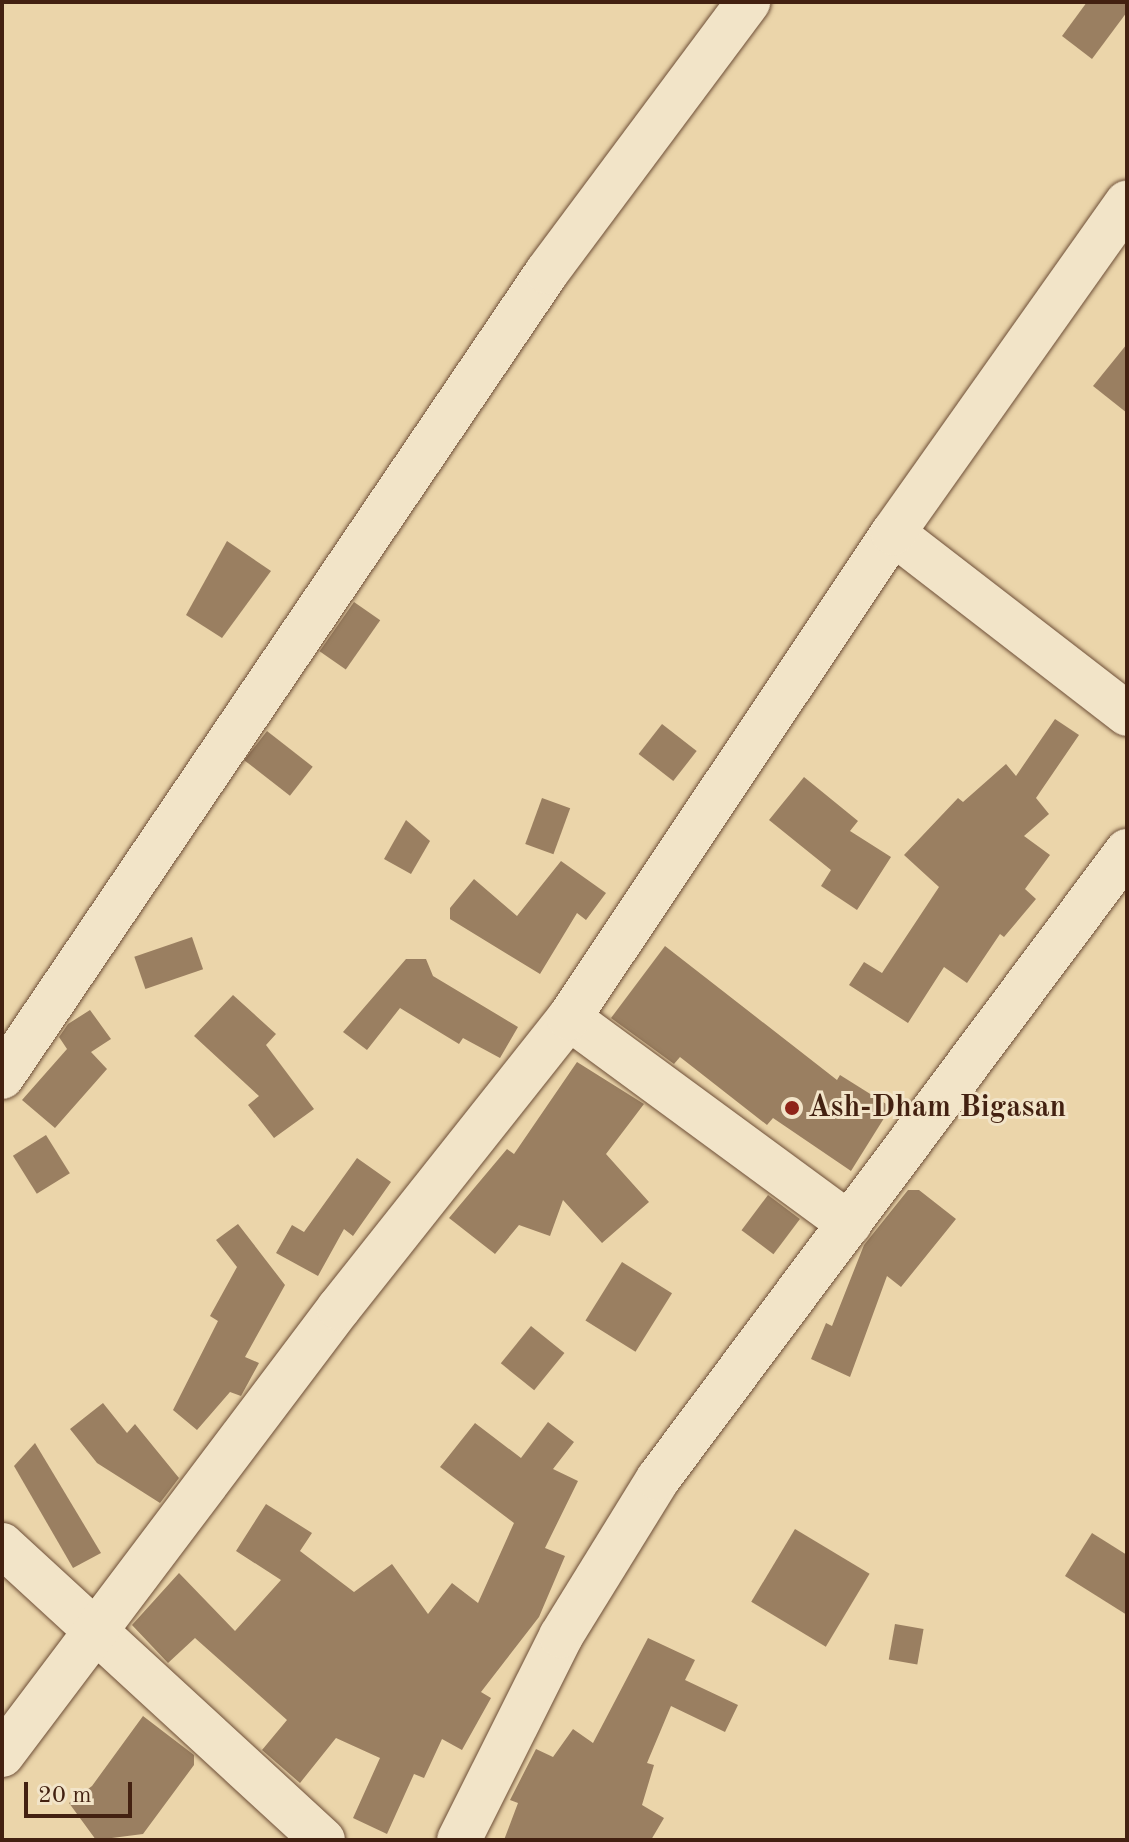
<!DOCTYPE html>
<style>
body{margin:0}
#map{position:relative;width:1129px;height:1842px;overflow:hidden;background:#ebd5aa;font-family:"Old Standard TT",serif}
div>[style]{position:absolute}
.building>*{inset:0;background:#9a7f61;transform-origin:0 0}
.roads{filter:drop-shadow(0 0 2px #6d4e37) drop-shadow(0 0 2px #6d4e37)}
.minor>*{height:44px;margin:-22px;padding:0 22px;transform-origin:22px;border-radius:22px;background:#f2e4c8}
.dots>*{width:22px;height:22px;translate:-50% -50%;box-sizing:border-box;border:4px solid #f2e4c8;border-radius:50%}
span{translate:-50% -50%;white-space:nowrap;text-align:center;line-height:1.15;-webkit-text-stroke:6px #f2e4c8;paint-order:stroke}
.poi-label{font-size:30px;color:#432111;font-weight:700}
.left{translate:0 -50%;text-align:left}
.frame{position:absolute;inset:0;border:4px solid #432111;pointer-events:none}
.scale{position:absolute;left:24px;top:1782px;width:108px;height:36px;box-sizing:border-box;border:4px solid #432111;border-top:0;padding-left:10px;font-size:24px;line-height:28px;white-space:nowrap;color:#432111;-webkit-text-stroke:6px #f2e4c8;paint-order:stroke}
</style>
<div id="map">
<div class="building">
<div style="clip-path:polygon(1087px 2px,1127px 2px,1127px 12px,1092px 59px,1062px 36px)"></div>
<div style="clip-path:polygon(1127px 344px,1127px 413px,1093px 386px)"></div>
<div style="clip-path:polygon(227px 541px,271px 571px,222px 638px,186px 615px)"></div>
<div style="left:354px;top:602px;width:32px;height:60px;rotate:35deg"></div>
<div style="clip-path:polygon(1055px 719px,1079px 735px,1036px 798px,1049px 814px,1024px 836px,1050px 855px,1025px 889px,1036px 899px,1004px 937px,1000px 934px,967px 983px,944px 967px,908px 1023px,849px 985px,864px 962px,882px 973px,939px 887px,904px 855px,958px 798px,963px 802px,1006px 764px,1016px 776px)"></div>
<div style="left:662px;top:724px;width:44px;height:38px;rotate:38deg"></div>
<div style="left:267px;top:731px;width:58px;height:37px;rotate:38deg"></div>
<div style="clip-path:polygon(804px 777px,858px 821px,850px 831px,891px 857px,857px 910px,821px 886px,831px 870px,769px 820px)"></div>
<div style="left:542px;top:798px;width:30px;height:49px;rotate:20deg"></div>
<div style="clip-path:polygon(406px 820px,430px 841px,411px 874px,384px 859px)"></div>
<div style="clip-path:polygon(561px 861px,606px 893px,586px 920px,577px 913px,540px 974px,450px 919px,450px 908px,474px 879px,517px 916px)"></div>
<div style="left:192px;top:937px;width:34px;height:61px;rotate:71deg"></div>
<div style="clip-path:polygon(665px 946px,837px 1080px,840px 1075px,891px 1107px,851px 1171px,773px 1118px,767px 1125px,680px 1057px,674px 1064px,611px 1018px)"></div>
<div style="clip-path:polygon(406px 959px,426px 959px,433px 976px,518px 1027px,500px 1058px,463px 1038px,459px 1044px,400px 1008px,367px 1050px,343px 1032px)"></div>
<div style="clip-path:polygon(233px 995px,276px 1034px,266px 1045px,314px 1109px,274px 1138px,248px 1105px,259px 1096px,194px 1036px)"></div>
<div style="clip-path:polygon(90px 1010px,111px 1039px,91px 1052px,107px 1069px,55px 1128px,22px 1100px,67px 1049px,59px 1037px,68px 1024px)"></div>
<div style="clip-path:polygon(577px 1062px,644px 1104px,606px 1154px,649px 1202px,602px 1243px,563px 1200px,550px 1236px,519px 1225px,495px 1254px,449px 1218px,507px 1149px,514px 1154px)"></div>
<div style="left:46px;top:1135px;width:45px;height:39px;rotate:58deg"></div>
<div style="clip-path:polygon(357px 1158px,391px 1182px,353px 1236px,344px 1229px,318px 1276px,276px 1253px,292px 1225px,304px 1232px)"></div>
<div style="clip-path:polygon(908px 1190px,919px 1190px,956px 1219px,901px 1287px,887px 1276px,850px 1377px,811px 1359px,826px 1323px,832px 1326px,864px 1245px)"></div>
<div style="left:768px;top:1195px;width:40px;height:44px;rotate:37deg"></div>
<div style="clip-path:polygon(238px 1224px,285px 1285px,245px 1357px,259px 1363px,241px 1396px,230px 1392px,197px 1430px,173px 1410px,218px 1321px,210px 1316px,237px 1267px,216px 1240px)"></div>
<div style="left:622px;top:1262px;width:59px;height:69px;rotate:32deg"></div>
<div style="left:531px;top:1326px;width:43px;height:48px;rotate:39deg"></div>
<div style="clip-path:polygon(103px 1403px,127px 1433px,135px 1424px,179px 1478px,160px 1503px,97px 1463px,70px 1429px)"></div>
<div style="clip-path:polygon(548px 1422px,574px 1442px,553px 1469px,578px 1481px,545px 1548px,565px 1556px,539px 1617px,481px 1692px,491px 1698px,462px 1750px,442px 1739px,424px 1778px,414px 1774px,387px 1834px,353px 1818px,380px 1758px,336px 1738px,300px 1783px,262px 1750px,287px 1720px,195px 1638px,168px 1663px,132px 1625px,179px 1573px,235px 1631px,281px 1580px,236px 1551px,266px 1504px,312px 1533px,300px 1551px,354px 1592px,392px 1564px,428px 1614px,452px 1583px,478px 1603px,514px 1523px,440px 1467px,475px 1423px,521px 1458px)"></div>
<div style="clip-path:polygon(35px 1443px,101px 1553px,73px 1568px,14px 1466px)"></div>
<div style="left:795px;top:1529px;width:87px;height:85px;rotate:31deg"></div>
<div style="clip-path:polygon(1092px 1533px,1127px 1555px,1127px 1615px,1065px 1576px)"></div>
<div style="left:895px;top:1624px;width:29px;height:36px;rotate:10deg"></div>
<div style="clip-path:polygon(648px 1638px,695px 1660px,685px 1680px,738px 1705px,725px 1732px,671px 1706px,647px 1763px,654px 1765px,642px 1805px,664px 1818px,651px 1840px,504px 1840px,518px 1803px,510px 1800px,536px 1749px,553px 1757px,573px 1729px,593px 1743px)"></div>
<div style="clip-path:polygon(143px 1716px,194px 1755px,194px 1765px,143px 1834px,96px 1840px,69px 1803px,92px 1786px)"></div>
</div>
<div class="roads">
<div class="minor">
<div style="left:893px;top:533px;width:296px;rotate:37.7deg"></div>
<div style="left:569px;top:1018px;width:348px;rotate:36.3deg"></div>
<div style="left:2px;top:1077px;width:972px;rotate:-55.9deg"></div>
<div style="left:547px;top:272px;width:337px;rotate:-53.3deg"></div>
<div style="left:2px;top:1545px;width:436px;rotate:42.6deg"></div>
<div style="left:2px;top:1755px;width:560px;rotate:-52.99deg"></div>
<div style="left:339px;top:1308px;width:370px;rotate:-51.6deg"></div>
<div style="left:569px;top:1018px;width:583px;rotate:-56.26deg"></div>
<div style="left:893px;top:533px;width:405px;rotate:-54.7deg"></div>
<div style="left:459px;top:1840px;width:228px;rotate:-63.4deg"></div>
<div style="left:561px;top:1636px;width:185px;rotate:-58.3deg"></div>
<div style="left:658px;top:1479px;width:784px;rotate:-53.25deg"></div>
</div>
</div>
<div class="dots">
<div style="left:792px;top:1108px;background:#8f2418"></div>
</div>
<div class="poi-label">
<span class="left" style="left:808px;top:1108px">Ash-Dham Bigasan</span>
</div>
<div class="frame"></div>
<div class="scale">20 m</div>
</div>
